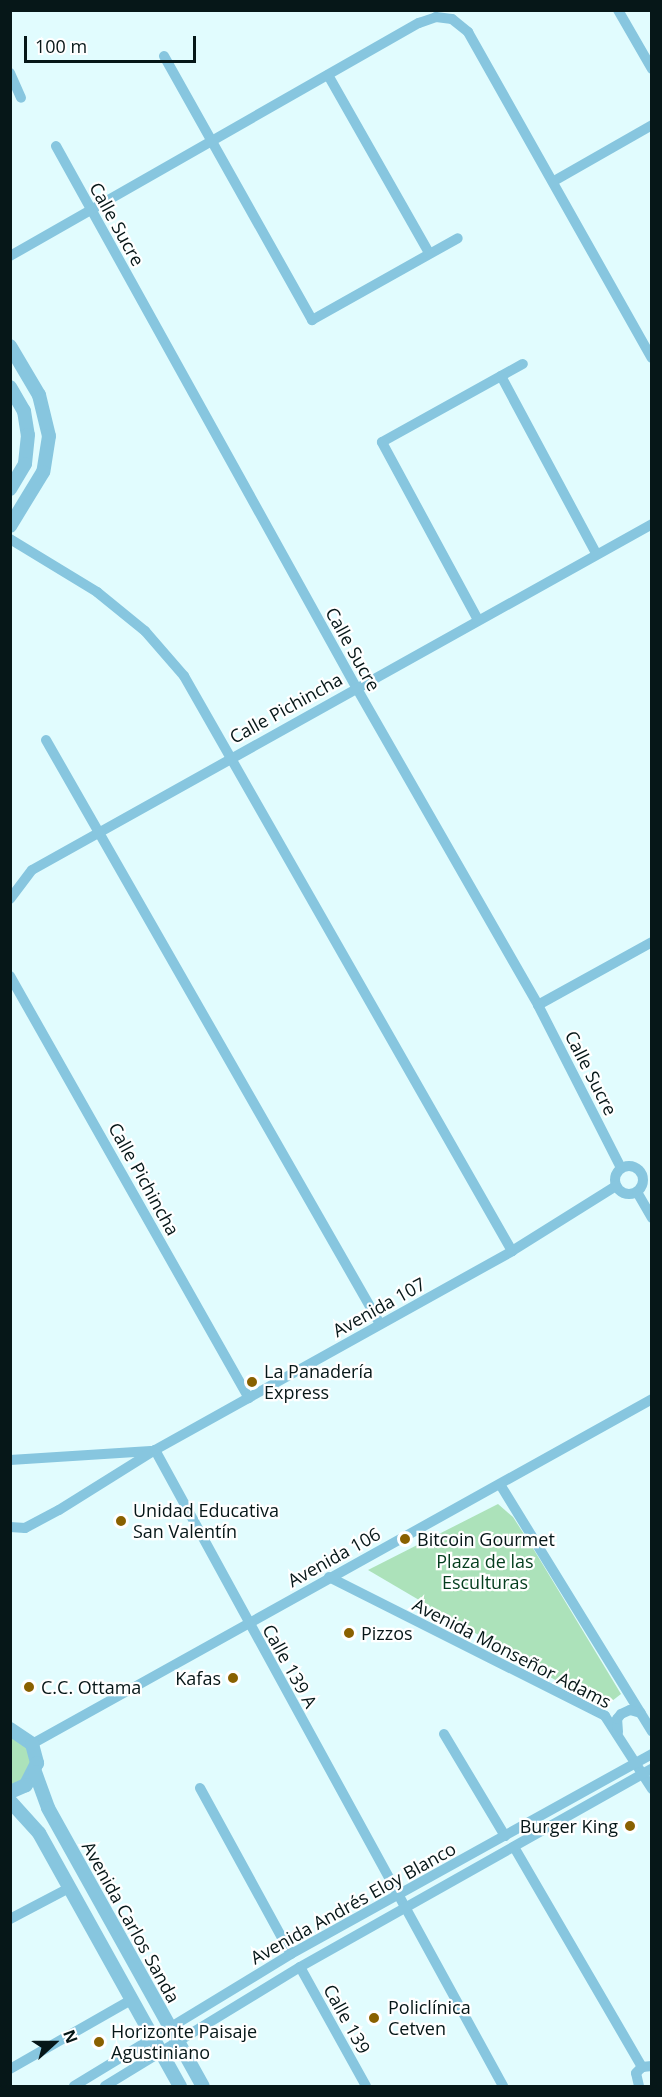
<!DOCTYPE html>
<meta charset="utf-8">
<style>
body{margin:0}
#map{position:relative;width:662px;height:2097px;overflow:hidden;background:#e1fcfe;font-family:"Open Sans",sans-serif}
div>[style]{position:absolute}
.green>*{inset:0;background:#ace2ba}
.minor>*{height:10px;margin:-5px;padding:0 5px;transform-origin:5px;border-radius:5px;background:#87c6df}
.minor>.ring{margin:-5px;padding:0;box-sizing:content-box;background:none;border:10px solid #87c6df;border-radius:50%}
.tertiary>*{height:14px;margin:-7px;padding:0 7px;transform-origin:7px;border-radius:7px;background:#87c6df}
.dots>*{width:16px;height:16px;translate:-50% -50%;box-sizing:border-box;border:3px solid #fff;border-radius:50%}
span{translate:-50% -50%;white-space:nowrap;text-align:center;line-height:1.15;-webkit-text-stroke:4.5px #fff;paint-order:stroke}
.street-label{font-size:18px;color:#061718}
.poi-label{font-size:18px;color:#061718}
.left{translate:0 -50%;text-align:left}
.right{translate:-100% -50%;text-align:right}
.park-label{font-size:18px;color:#033d1d}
.frame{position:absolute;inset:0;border:12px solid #061718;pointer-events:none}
.north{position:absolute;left:24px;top:2013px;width:60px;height:60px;-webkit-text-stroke:4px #fff;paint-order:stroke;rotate:69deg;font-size:16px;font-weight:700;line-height:24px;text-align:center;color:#061718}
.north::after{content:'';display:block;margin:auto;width:21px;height:27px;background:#061718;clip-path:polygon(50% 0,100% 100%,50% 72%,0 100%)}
.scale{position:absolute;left:24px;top:36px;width:172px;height:27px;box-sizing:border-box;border:3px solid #061718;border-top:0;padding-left:8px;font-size:18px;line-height:21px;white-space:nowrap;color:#061718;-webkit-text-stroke:4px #fff;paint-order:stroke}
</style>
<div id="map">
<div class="green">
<div style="clip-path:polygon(498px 1504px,513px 1517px,531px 1545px,621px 1694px,603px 1708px,368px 1570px)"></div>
<div style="clip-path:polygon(11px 1733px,29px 1746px,31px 1772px,11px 1789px)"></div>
</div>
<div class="minor">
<div style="left:618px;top:10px;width:68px;rotate:60deg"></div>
<div style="left:164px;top:56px;width:303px;rotate:60.7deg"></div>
<div style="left:312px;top:320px;width:167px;rotate:-29.3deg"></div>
<div style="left:10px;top:73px;width:27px;rotate:66deg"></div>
<div style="left:328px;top:75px;width:205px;rotate:60.4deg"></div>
<div style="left:56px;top:146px;width:619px;rotate:60.99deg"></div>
<div style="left:356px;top:687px;width:366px;rotate:60.2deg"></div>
<div style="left:538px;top:1005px;width:183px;rotate:63deg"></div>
<div style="left:554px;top:181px;width:113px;rotate:-29.7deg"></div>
<div style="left:10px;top:256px;width:471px;rotate:-29.7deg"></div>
<div style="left:419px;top:23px;width:18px;rotate:-19deg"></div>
<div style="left:436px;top:17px;width:16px;rotate:7deg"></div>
<div style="left:452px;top:19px;width:21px;rotate:39deg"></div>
<div style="left:468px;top:32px;width:374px;rotate:60.6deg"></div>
<div style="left:501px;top:376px;width:201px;rotate:61.8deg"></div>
<div style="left:10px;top:539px;width:102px;rotate:31.3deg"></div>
<div style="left:97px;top:592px;width:62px;rotate:39.1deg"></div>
<div style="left:145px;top:631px;width:60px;rotate:49.1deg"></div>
<div style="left:184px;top:676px;width:662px;rotate:60.3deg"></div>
<div style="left:477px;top:618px;width:200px;rotate:-118.4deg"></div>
<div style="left:382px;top:442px;width:161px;rotate:-29deg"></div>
<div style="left:46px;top:740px;width:673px;rotate:60.23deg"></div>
<div style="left:10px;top:899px;width:36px;rotate:-53deg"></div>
<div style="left:32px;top:870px;width:710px;rotate:-29.16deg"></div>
<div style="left:10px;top:976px;width:485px;rotate:60.5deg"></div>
<div style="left:538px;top:1005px;width:130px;rotate:-28.9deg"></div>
<div class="ring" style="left:615px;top:1166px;width:18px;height:18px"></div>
<div style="left:637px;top:1192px;width:30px;rotate:60deg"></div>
<div style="left:155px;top:1450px;width:725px;rotate:61.31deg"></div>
<div style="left:10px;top:1460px;width:141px;rotate:-3.7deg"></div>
<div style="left:501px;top:1486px;width:288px;rotate:58.4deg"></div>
<div style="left:10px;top:1527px;width:15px;rotate:4deg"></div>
<div style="left:25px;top:1528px;width:38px;rotate:-28deg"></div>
<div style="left:59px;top:1510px;width:113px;rotate:-32deg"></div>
<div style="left:155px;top:1450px;width:409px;rotate:-29.1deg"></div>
<div style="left:512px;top:1251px;width:123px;rotate:-32deg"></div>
<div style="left:329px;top:1577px;width:309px;rotate:26.7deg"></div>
<div style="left:605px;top:1716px;width:87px;rotate:57.2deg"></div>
<div style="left:618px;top:1732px;width:13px;rotate:-94deg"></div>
<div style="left:617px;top:1719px;width:6px;rotate:-51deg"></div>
<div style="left:621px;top:1714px;width:10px;rotate:-24deg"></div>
<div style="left:630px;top:1710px;width:11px;rotate:15deg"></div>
<div style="left:444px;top:1734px;width:119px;rotate:59.1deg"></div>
<div style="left:32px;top:1744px;width:710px;rotate:-29.09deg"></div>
<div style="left:200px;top:1788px;width:189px;rotate:61.3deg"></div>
<div style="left:514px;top:1847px;width:255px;rotate:59.8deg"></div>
<div style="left:10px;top:1919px;width:67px;rotate:-27.7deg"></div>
<div style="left:300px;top:1967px;width:136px;rotate:61deg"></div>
<div style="left:10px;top:2069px;width:139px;rotate:-29.7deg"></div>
<div style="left:74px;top:2086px;width:254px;rotate:-31.3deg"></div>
<div style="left:291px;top:1954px;width:413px;rotate:-29deg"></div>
<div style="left:105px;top:2086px;width:228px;rotate:-31.4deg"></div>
<div style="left:300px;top:1967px;width:404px;rotate:-29.4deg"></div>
<div style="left:639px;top:2086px;width:13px;rotate:-103deg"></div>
<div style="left:636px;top:2073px;width:8px;rotate:-45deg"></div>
<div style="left:642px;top:2067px;width:10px;rotate:-6deg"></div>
</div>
<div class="tertiary">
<div style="left:10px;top:346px;width:57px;rotate:59.4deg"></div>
<div style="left:39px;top:395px;width:42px;rotate:76.3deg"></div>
<div style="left:49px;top:436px;width:36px;rotate:99deg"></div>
<div style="left:43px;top:472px;width:63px;rotate:121.4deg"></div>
<div style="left:10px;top:387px;width:28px;rotate:60deg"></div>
<div style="left:24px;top:411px;width:24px;rotate:81deg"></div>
<div style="left:28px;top:435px;width:29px;rotate:96deg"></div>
<div style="left:25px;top:464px;width:29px;rotate:121deg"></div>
<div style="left:10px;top:1729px;width:27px;rotate:34deg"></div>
<div style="left:32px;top:1744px;width:20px;rotate:75deg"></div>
<div style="left:37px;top:1763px;width:25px;rotate:117deg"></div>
<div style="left:26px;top:1785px;width:17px;rotate:156deg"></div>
<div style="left:35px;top:1772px;width:38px;rotate:70deg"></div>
<div style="left:48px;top:1808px;width:318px;rotate:60.9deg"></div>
<div style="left:10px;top:1801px;width:43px;rotate:47.8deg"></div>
<div style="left:39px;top:1833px;width:290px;rotate:60.9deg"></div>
</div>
<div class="dots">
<div style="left:252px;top:1382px;background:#896100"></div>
<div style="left:121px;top:1521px;background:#896100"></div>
<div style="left:405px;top:1539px;background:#896100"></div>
<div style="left:349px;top:1633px;background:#896100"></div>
<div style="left:233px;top:1678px;background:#896100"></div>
<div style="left:29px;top:1687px;background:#896100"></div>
<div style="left:630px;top:1826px;background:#896100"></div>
<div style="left:374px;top:2018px;background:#896100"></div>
<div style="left:99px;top:2042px;background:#896100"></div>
</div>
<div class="street-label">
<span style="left:117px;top:224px;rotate:61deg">Calle Sucre</span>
<span style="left:353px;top:649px;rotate:61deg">Calle Sucre</span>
<span style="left:286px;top:708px;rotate:-29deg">Calle Pichincha</span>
<span style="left:591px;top:1073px;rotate:63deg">Calle Sucre</span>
<span style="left:144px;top:1179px;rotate:61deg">Calle Pichincha</span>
<span style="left:379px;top:1307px;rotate:-29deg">Avenida 107</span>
<span style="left:334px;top:1557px;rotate:-29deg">Avenida 106</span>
<span style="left:512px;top:1653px;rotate:27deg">Avenida Monseñor Adams</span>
<span style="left:290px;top:1666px;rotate:61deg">Calle 139 A</span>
<span style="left:353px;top:1903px;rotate:-29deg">Avenida Andrés Eloy Blanco</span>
<span style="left:131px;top:1922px;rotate:61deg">Avenida Carlos Sanda</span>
<span style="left:347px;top:2019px;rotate:61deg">Calle 139</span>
</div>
<div class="poi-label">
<span class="left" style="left:264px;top:1382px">La Panadería<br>Express</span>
<span class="left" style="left:133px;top:1521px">Unidad Educativa<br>San Valentín</span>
<span class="left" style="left:417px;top:1539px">Bitcoin Gourmet</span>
<span class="left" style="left:361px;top:1633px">Pizzos</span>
<span class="right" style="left:221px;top:1678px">Kafas</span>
<span class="left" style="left:41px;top:1687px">C.C. Ottama</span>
<span class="right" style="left:618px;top:1826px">Burger King</span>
<span class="left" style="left:388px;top:2018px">Policlínica<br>Cetven</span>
<span class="left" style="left:111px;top:2042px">Horizonte Paisaje<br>Agustiniano</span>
</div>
<div class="park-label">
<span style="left:485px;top:1572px">Plaza de las<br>Esculturas</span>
</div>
<div class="frame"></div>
<div class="north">N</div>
<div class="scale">100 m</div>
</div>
